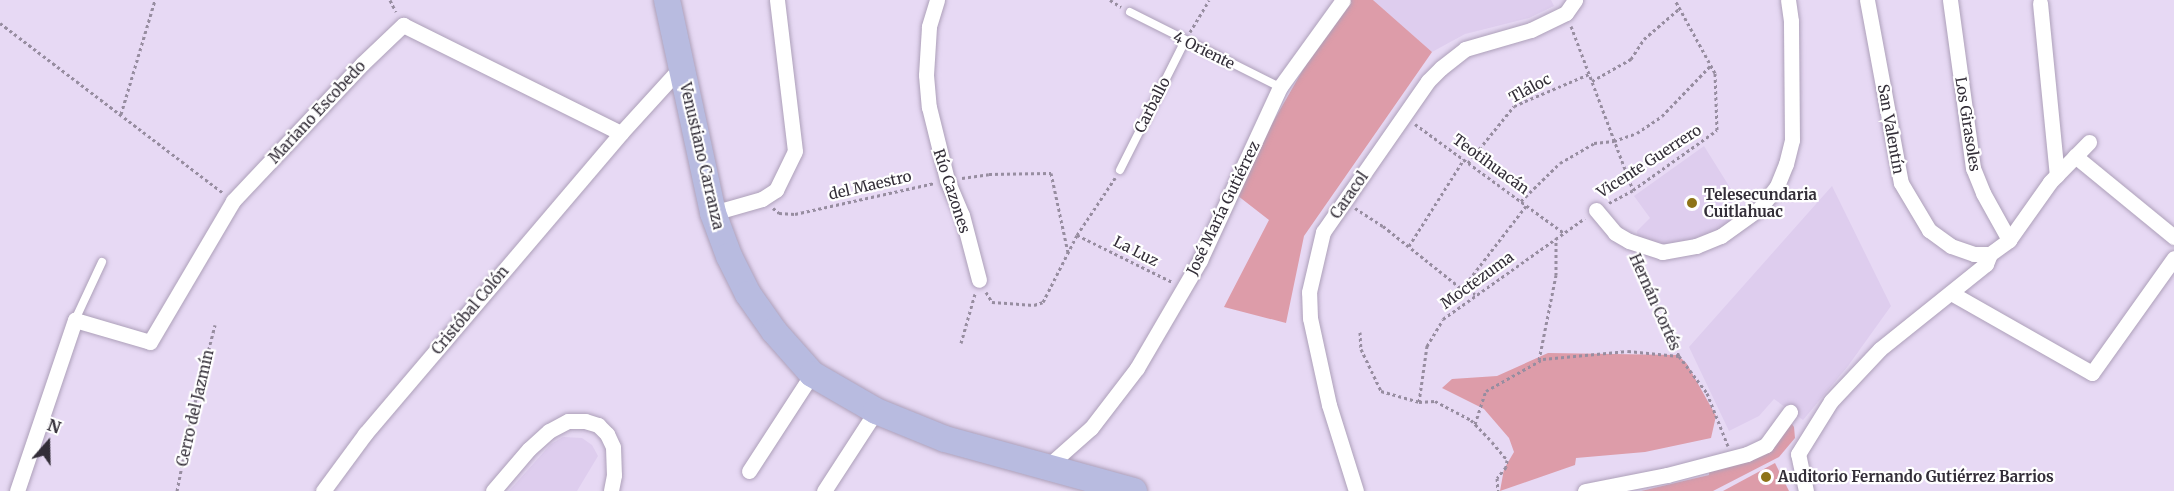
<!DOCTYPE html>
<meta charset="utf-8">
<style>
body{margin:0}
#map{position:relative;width:2174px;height:491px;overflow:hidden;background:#e7d9f4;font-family:Merriweather,serif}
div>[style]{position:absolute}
.built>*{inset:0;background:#decdee}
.green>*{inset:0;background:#dd9ca9}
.path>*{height:3px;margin-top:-1.5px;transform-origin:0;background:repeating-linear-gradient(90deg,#978da0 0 3px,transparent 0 6px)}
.roads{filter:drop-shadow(0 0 2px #ada0b9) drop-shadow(0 0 2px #ada0b9)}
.service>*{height:8px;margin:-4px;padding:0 4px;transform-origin:4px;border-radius:4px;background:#fff}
.minor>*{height:15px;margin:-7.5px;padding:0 7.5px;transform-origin:7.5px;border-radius:7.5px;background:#fff}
.primary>*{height:26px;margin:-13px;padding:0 13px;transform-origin:13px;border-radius:13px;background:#b8bbe0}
.dots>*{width:16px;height:16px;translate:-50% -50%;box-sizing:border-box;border:3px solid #fff;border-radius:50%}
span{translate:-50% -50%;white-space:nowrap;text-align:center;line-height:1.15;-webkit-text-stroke:4.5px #fff;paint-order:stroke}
.street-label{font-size:15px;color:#332e38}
.poi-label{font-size:15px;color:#332e38;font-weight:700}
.left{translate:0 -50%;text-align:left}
.north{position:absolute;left:18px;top:413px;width:60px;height:60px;-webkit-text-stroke:4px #fff;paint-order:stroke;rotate:20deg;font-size:16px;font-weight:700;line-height:24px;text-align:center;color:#332e38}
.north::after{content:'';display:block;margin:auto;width:21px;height:27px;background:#332e38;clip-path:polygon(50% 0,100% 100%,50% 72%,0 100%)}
</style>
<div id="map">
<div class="built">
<div style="clip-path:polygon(1373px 0,1551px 0,1554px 6px,1529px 18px,1465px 34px,1432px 52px)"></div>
<div style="clip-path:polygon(1704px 146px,1744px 210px,1734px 221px,1682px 248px,1655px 248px,1638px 239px,1637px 231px,1650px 218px,1634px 196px)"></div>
<div style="clip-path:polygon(1832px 186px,1891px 306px,1848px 366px,1803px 420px,1774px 399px,1759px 416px,1729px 431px,1689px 347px)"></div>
<div style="clip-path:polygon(563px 437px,582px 438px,592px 445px,598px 456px,577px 491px,509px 491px,551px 444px)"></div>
</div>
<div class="green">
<div style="clip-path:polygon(1348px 0,1373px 0,1432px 52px,1304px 236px,1286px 323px,1224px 307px,1269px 220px,1233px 192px,1336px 12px)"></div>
<div style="clip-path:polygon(1548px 353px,1678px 355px,1687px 364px,1716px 416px,1711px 438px,1645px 452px,1576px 458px,1575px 465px,1500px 491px,1504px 469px,1514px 452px,1509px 438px,1484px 409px,1442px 388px,1452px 379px,1497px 376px)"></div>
<div style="clip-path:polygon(1790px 421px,1794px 427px,1795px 438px,1779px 457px,1713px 491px,1641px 491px,1709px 475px,1709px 464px,1765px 443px)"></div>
<div style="clip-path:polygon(1775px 463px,1789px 491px,1723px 491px)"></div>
</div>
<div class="path">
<div style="left:390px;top:0;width:13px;rotate:63deg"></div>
<div style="left:1110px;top:0;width:13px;rotate:32deg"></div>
<div style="left:0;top:23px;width:280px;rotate:37.3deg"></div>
<div style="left:1571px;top:26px;width:175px;rotate:69.3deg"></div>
<div style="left:1190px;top:32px;width:37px;rotate:-59deg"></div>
<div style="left:1592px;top:81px;width:45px;rotate:-29.4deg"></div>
<div style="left:1631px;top:59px;width:24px;rotate:-57deg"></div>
<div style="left:1644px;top:39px;width:48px;rotate:-40.7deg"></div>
<div style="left:121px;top:114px;width:119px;rotate:-73.4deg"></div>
<div style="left:1415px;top:124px;width:185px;rotate:36.2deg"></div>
<div style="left:1468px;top:163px;width:73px;rotate:-51.1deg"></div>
<div style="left:1514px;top:106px;width:82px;rotate:-23.1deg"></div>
<div style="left:962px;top:178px;width:27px;rotate:-8deg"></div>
<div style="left:989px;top:174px;width:62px;rotate:-0.9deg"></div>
<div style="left:1051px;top:173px;width:81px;rotate:77.9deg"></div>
<div style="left:1521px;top:201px;width:54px;rotate:-44.3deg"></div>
<div style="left:1560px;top:163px;width:39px;rotate:-30deg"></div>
<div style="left:1594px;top:143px;width:20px;rotate:-6deg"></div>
<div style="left:1614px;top:141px;width:24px;rotate:-19deg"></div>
<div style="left:1637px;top:133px;width:30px;rotate:-34deg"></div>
<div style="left:1662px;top:116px;width:71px;rotate:-46.1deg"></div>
<div style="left:1609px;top:203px;width:27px;rotate:-28deg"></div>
<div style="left:1633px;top:190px;width:103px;rotate:-35.5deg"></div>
<div style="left:1717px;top:130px;width:57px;rotate:-92deg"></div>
<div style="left:1715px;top:73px;width:83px;rotate:-118.7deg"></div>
<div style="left:773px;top:208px;width:8px;rotate:40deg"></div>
<div style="left:779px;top:213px;width:16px;rotate:4deg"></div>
<div style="left:795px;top:214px;width:143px;rotate:-12.5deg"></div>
<div style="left:1355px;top:208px;width:33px;rotate:33deg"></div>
<div style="left:1383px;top:226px;width:101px;rotate:38.6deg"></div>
<div style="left:1462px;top:289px;width:14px;rotate:21deg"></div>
<div style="left:1077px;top:235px;width:106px;rotate:26.3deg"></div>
<div style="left:1409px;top:246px;width:103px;rotate:-57.7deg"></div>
<div style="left:1637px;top:259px;width:106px;rotate:66.6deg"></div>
<div style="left:1679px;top:356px;width:46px;rotate:52.9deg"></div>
<div style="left:1707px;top:393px;width:57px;rotate:68.4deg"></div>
<div style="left:1462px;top:289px;width:105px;rotate:-52.4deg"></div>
<div style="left:986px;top:292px;width:12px;rotate:59deg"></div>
<div style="left:992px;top:302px;width:42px;rotate:4.1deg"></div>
<div style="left:1034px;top:305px;width:9px;rotate:-18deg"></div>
<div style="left:1043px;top:302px;width:75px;rotate:-63.1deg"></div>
<div style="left:1077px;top:235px;width:69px;rotate:-56.3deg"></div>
<div style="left:1360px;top:332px;width:17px;rotate:87deg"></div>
<div style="left:1361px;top:349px;width:47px;rotate:64.5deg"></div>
<div style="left:1381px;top:391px;width:40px;rotate:16deg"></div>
<div style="left:1419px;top:402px;width:16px;rotate:-4deg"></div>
<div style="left:1435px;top:401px;width:41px;rotate:27.8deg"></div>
<div style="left:1471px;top:420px;width:30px;rotate:46deg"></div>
<div style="left:1492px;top:442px;width:23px;rotate:50deg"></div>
<div style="left:1507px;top:460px;width:7px;rotate:98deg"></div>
<div style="left:1506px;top:467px;width:14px;rotate:129deg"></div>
<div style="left:1497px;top:478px;width:13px;rotate:86deg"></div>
<div style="left:961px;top:343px;width:51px;rotate:-74.1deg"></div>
<div style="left:1539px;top:360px;width:87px;rotate:-78.7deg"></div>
<div style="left:1556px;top:275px;width:37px;rotate:-90deg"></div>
<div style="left:1419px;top:402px;width:57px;rotate:-81.9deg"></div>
<div style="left:1427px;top:346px;width:31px;rotate:-59deg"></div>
<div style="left:1443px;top:319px;width:174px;rotate:-35.4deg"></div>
<div style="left:1475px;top:424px;width:35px;rotate:-72deg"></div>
<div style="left:1486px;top:391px;width:65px;rotate:-29.3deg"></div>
<div style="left:1543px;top:359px;width:85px;rotate:-5.4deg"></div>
<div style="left:1628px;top:351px;width:51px;rotate:5.6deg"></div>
<div style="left:177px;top:491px;width:78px;rotate:-79deg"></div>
<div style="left:192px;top:414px;width:92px;rotate:-75.5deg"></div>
</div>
<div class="roads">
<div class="service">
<div style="left:1130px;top:12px;width:168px;rotate:26.6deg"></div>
<div style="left:1120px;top:170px;width:144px;rotate:-63.3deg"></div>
<div style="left:75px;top:320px;width:64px;rotate:-65deg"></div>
</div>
<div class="minor">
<div style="left:937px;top:0;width:28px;rotate:107deg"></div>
<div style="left:929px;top:27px;width:48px;rotate:93.6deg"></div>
<div style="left:926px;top:75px;width:32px;rotate:85deg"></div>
<div style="left:929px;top:107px;width:75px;rotate:76.1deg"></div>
<div style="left:947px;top:180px;width:38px;rotate:67deg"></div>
<div style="left:962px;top:215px;width:67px;rotate:75.3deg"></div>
<div style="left:1867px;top:0;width:186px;rotate:79.5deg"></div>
<div style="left:1901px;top:183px;width:55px;rotate:59.2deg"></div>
<div style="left:1929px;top:230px;width:27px;rotate:36deg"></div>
<div style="left:1951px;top:246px;width:24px;rotate:19deg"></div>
<div style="left:1974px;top:254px;width:16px"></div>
<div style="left:1990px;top:254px;width:24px;rotate:-36deg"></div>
<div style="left:2009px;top:240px;width:71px;rotate:-54.7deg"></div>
<div style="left:2050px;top:182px;width:56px;rotate:-45.7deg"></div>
<div style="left:1950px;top:0;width:170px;rotate:82.2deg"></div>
<div style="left:1973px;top:168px;width:27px;rotate:68deg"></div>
<div style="left:1983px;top:193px;width:54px;rotate:61deg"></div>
<div style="left:2040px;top:3px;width:173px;rotate:84.4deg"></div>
<div style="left:2075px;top:156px;width:128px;rotate:39.3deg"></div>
<div style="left:1596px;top:210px;width:30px;rotate:50deg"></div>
<div style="left:1615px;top:233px;width:16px;rotate:30deg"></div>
<div style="left:1629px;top:241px;width:35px;rotate:18deg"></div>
<div style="left:1662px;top:252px;width:35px;rotate:-10deg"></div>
<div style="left:1696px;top:246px;width:27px;rotate:-22deg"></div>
<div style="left:1721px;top:236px;width:48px;rotate:-35.7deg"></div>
<div style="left:1760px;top:208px;width:28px;rotate:-52deg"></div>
<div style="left:1777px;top:186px;width:24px;rotate:-68deg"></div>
<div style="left:1786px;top:164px;width:25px;rotate:-76deg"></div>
<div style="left:1792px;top:140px;width:119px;rotate:-90.5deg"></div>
<div style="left:1791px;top:21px;width:21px;rotate:-98deg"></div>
<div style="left:713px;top:213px;width:51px;rotate:-15.9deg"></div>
<div style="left:762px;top:199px;width:17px;rotate:-33deg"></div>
<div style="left:776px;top:190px;width:43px;rotate:-64deg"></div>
<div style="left:795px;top:151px;width:152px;rotate:-96.8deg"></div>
<div style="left:1951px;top:293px;width:162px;rotate:29.6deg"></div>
<div style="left:2092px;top:373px;width:141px;rotate:-54.5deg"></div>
<div style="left:1048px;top:466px;width:57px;rotate:-41.5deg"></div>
<div style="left:1091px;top:428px;width:76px;rotate:-52.5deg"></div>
<div style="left:1137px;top:368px;width:125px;rotate:-59.7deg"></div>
<div style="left:1200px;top:260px;width:191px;rotate:-65.2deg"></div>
<div style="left:1280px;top:87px;width:107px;rotate:-54.1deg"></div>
<div style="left:749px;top:471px;width:116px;rotate:-57deg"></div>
<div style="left:17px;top:491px;width:181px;rotate:-71.3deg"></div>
<div style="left:75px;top:320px;width:78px;rotate:16.3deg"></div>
<div style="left:150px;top:342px;width:164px;rotate:-59.5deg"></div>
<div style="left:233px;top:201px;width:188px;rotate:-46.7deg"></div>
<div style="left:362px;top:64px;width:57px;rotate:-43.6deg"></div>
<div style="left:403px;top:25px;width:243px;rotate:26.4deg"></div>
<div style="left:323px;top:491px;width:71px;rotate:-53.6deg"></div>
<div style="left:365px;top:434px;width:395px;rotate:-49.6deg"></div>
<div style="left:621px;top:133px;width:89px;rotate:-47.7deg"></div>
<div style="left:493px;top:491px;width:55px;rotate:-49.4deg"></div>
<div style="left:529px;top:449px;width:27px;rotate:-42deg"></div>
<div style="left:549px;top:431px;width:21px;rotate:-28deg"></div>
<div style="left:568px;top:421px;width:17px"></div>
<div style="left:585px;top:421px;width:14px;rotate:17deg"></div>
<div style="left:598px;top:425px;width:13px;rotate:45deg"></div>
<div style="left:607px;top:434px;width:14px;rotate:65deg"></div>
<div style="left:613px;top:447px;width:28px;rotate:88deg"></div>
<div style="left:614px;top:475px;width:16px;rotate:101deg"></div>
<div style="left:824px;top:491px;width:95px;rotate:-57deg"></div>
<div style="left:1356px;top:491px;width:90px;rotate:-107.4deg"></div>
<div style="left:1329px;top:405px;width:89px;rotate:-102.3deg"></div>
<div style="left:1310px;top:318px;width:26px;rotate:-92deg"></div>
<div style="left:1309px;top:292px;width:62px;rotate:-76.9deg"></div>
<div style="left:1323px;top:232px;width:184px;rotate:-55.2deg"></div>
<div style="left:1428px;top:81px;width:18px;rotate:-45deg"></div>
<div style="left:1441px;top:68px;width:31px;rotate:-38deg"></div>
<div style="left:1465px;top:49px;width:69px;rotate:-16.1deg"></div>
<div style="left:1531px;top:30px;width:39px;rotate:-26deg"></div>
<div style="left:1566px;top:13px;width:16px;rotate:-55deg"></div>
<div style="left:1585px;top:491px;width:84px;rotate:-11deg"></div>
<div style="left:1667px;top:475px;width:83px;rotate:-14.7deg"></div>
<div style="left:1747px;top:454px;width:21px;rotate:-25deg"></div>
<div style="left:1766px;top:445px;width:41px;rotate:-54deg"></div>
<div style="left:1806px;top:491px;width:38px;rotate:-102deg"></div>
<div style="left:1798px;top:454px;width:62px;rotate:-58.1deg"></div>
<div style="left:1831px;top:401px;width:71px;rotate:-46.7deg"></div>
<div style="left:1880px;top:349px;width:136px;rotate:-38.7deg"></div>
<div style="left:1986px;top:264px;width:11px;rotate:-68deg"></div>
</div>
<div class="primary">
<div style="left:667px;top:0;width:218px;rotate:77.8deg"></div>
<div style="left:713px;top:213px;width:46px;rotate:69.6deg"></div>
<div style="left:729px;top:256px;width:42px;rotate:63.4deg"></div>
<div style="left:748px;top:294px;width:45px;rotate:54.9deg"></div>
<div style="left:774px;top:331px;width:57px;rotate:48.5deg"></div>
<div style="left:812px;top:374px;width:74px;rotate:30deg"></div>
<div style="left:876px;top:411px;width:74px;rotate:22.1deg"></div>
<div style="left:945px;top:439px;width:196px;rotate:15.4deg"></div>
</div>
</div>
<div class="dots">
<div style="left:1692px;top:203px;background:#8e7317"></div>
<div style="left:1766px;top:477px;background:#8e7317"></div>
</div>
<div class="street-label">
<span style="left:1204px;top:50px;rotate:26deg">4 Oriente</span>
<span style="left:1530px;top:88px;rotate:-28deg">Tláloc</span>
<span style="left:1152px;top:105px;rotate:-63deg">Carballo</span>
<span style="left:317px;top:112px;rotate:-47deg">Mariano Escobedo</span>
<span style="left:1968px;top:124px;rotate:81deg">Los Girasoles</span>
<span style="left:1891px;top:129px;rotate:80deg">San Valentín</span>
<span style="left:702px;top:156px;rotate:77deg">Venustiano Carranza</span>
<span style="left:1649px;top:161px;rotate:-33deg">Vicente Guerrero</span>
<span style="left:1491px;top:164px;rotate:36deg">Teotihuacán</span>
<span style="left:870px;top:185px;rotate:-13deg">del Maestro</span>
<span style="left:952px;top:191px;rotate:72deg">Río Cazones</span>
<span style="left:1349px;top:195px;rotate:-55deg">Caracol</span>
<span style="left:1223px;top:208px;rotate:-64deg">José María Gutiérrez</span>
<span style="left:1136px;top:251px;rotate:27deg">La Luz</span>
<span style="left:1477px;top:280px;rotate:-36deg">Moctezuma</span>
<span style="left:1655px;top:302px;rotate:66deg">Hernán Cortés</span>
<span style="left:470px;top:310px;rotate:-50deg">Cristóbal Colón</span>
<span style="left:195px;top:408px;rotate:-77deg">Cerro del Jazmín</span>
</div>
<div class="poi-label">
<span class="left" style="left:1704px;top:203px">Telesecundaria<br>Cuitlahuac</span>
<span class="left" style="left:1778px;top:477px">Auditorio Fernando Gutiérrez Barrios</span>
</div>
<div class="north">N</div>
</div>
